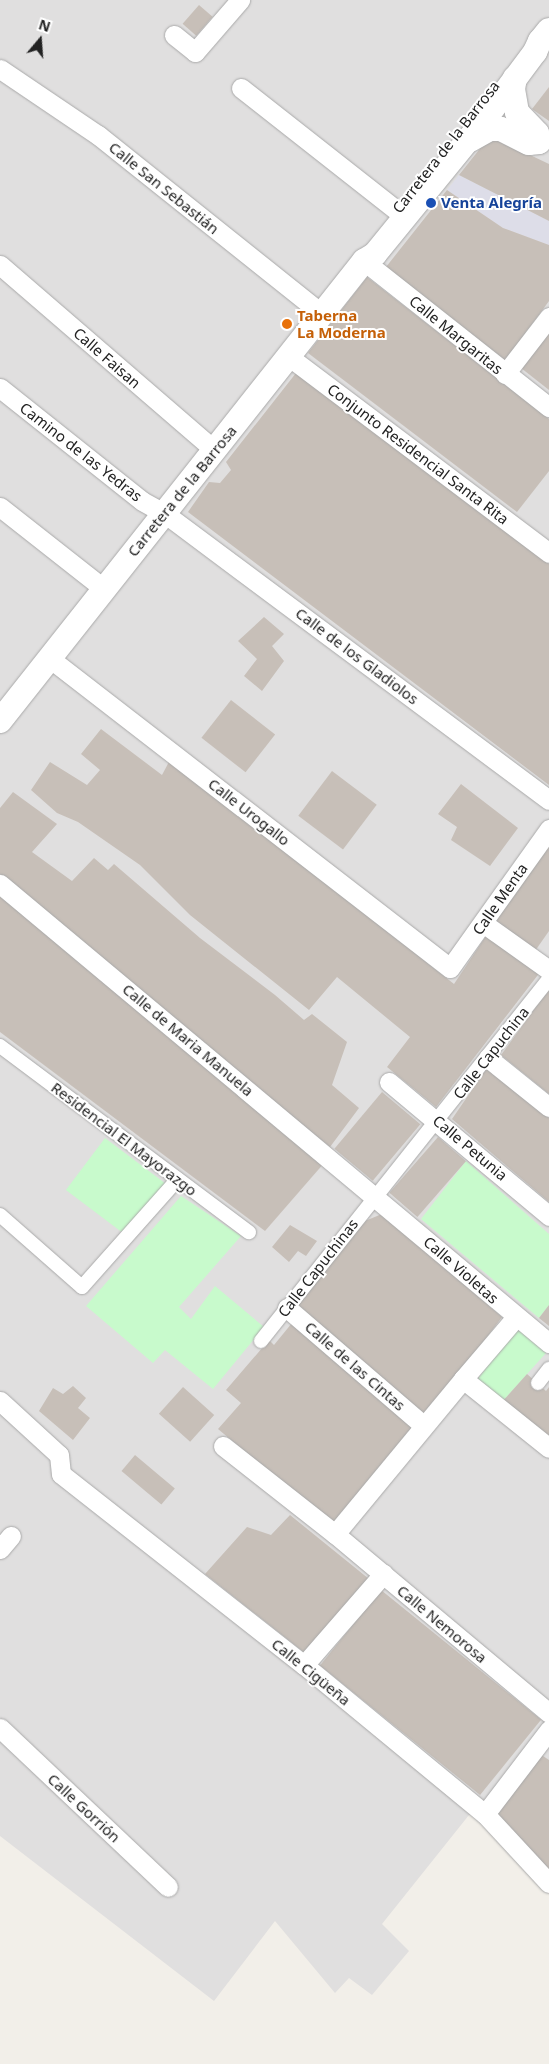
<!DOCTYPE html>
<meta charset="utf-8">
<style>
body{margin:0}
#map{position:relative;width:549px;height:2064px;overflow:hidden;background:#f2efe9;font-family:"Noto Sans",sans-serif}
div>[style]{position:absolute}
.residential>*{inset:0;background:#e0dfdf}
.park>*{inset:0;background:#c8facc;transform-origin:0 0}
.plaza>*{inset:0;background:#dddde8}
.building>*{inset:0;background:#c7bfb8;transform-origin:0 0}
.roads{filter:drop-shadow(0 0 1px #a9a9a9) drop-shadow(0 0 1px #a9a9a9)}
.pedestrian>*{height:14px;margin:-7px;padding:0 7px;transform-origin:7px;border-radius:7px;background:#fff}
.minor>*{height:19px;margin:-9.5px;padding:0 9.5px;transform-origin:9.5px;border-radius:9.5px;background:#fff}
.tertiary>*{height:24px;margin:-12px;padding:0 12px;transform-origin:12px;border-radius:12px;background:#fff}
.dots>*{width:14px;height:14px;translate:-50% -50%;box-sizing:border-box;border:2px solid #fff;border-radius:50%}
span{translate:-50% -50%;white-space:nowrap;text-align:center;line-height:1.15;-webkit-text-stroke:4px #fff;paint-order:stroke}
.street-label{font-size:15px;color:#222}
.transit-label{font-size:15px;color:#164399;font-weight:700}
.left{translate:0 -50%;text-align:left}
.food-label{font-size:15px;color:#c56008;font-weight:700}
.north{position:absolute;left:15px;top:15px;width:50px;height:50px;-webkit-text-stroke:4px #fff;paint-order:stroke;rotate:18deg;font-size:14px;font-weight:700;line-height:20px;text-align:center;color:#222}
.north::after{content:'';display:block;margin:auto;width:18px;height:22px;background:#222;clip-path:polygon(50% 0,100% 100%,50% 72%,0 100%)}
</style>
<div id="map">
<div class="residential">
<div style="clip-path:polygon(0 0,549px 0,549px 1869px,494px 1816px,469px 1815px,382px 1924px,409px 1951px,372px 1995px,349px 1978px,335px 1993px,275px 1921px,214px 2001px,0 1836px)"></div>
</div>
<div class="park">
<div style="left:105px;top:1138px;width:81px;height:65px;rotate:37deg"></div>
<div style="clip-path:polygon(466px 1161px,549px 1234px,549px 1305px,539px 1318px,421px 1219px)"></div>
<div style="clip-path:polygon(181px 1196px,241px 1236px,179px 1307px,191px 1319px,215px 1286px,264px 1327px,213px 1389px,165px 1350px,153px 1363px,86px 1306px)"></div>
<div style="clip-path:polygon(516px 1328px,546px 1353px,502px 1402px,477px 1380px)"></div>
</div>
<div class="plaza">
<div style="clip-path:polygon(459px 175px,549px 221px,549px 245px,503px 228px,447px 190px)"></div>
</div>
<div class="building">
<div style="left:199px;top:5px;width:18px;height:25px;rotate:41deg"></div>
<div style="clip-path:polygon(549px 87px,549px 121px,532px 109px)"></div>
<div style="clip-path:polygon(490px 136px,549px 164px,549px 221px,459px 175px)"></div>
<div style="clip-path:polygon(447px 190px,503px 228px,549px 245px,549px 301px,505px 361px,386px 267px)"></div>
<div style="clip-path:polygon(367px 277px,549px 419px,549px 471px,517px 512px,308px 353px)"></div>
<div style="clip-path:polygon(549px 331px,549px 390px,521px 368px)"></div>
<div style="clip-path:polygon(296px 373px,549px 564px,549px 785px,188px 512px,209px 482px,220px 483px,231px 470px,226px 462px)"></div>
<div style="clip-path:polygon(264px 617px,284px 634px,272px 646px,284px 661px,262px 691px,244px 676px,257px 659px,238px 641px)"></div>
<div style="left:231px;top:700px;width:56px;height:48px;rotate:38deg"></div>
<div style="clip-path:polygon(101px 729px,162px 775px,170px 760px,454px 984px,488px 933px,541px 971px,436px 1107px,387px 1067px,410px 1037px,337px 977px,309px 1010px,190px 915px,140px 865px,78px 822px,57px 813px,31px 790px,50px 762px,87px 785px,100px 770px,81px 754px)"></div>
<div style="left:332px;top:771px;width:56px;height:56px;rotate:37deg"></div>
<div style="clip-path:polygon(461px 784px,518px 828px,490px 866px,451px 840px,457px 827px,438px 814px)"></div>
<div style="clip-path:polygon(13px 792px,57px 824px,32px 852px,72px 881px,94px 858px,108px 870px,114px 864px,200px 938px,275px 995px,304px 1020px,312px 1014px,347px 1042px,332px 1085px,359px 1108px,330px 1147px,104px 964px,0 874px,0 808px)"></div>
<div style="clip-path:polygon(549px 839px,549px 931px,535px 951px,491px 921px)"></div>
<div style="clip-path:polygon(0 894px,325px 1162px,265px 1231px,0 1032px)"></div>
<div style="clip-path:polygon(549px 989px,549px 1094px,501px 1055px)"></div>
<div style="clip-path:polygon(487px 1068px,549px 1118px,549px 1202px,452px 1119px)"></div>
<div style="left:382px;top:1092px;width:50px;height:74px;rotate:40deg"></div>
<div style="left:438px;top:1137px;width:37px;height:74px;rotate:41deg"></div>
<div style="clip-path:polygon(382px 1214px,502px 1317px,427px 1417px,293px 1308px,365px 1221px)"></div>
<div style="clip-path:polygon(290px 1225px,317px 1241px,306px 1256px,298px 1251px,289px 1262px,272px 1247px)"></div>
<div style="clip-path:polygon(549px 1305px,549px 1326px,539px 1318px)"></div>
<div style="clip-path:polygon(292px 1323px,416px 1430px,335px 1527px,218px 1429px,241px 1403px,226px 1390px,269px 1340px,274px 1345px)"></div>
<div style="clip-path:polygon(527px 1374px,546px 1391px,549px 1387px,549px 1438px,502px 1402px)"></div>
<div style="clip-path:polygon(73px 1386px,86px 1398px,78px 1408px,90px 1418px,73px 1440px,39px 1411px,53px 1388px,63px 1394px)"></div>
<div style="left:183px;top:1387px;width:42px;height:36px;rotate:42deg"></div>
<div style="left:135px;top:1455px;width:52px;height:21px;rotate:40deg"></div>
<div style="clip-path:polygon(290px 1515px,369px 1579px,306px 1654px,205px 1574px,247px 1527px,271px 1535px)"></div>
<div style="left:381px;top:1590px;width:206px;height:97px;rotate:39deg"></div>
<div style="clip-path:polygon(540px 1754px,549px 1760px,549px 1871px,496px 1813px)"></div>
</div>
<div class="roads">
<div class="pedestrian">
<div style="left:0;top:1046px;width:311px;rotate:36.8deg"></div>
<div style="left:0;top:1215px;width:109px;rotate:41.3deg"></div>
<div style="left:82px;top:1287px;width:144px;rotate:-48.4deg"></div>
<div style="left:261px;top:1341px;width:463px;rotate:-51.5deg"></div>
<div style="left:538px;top:1383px;width:18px;rotate:-52deg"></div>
</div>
<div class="minor">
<div style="left:174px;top:35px;width:27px;rotate:39deg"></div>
<div style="left:195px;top:52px;width:69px;rotate:-49.1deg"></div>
<div style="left:0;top:69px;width:118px;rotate:34deg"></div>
<div style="left:98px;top:135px;width:287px;rotate:38.6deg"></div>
<div style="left:241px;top:88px;width:197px;rotate:38.2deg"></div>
<div style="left:364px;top:261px;width:236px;rotate:38.3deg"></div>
<div style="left:0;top:265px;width:283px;rotate:40.8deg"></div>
<div style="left:288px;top:356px;width:327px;rotate:37deg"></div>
<div style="left:505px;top:374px;width:72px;rotate:-52.3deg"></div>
<div style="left:0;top:388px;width:181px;rotate:38.5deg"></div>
<div style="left:142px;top:501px;width:25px;rotate:29deg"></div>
<div style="left:164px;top:513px;width:480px;rotate:36.7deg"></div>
<div style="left:0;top:507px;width:131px;rotate:38.2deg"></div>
<div style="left:48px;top:657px;width:508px;rotate:37.73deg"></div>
<div style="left:450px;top:968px;width:171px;rotate:-54.5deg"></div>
<div style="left:0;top:884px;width:716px;rotate:39.9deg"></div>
<div style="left:483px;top:923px;width:81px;rotate:35.5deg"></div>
<div style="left:488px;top:1058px;width:78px;rotate:38.8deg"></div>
<div style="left:389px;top:1082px;width:209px;rotate:39.9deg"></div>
<div style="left:287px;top:1308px;width:179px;rotate:40.7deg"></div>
<div style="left:516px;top:1317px;width:82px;rotate:130.5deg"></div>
<div style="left:463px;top:1379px;width:110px;rotate:38.7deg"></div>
<div style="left:0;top:1401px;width:80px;rotate:42.5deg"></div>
<div style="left:59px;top:1455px;width:19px;rotate:84deg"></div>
<div style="left:61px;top:1474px;width:309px;rotate:38.2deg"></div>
<div style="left:304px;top:1665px;width:234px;rotate:39.5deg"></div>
<div style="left:485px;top:1814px;width:94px;rotate:47.2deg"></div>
<div style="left:223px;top:1446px;width:142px;rotate:38.2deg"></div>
<div style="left:335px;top:1534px;width:279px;rotate:39.9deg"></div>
<div style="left:335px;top:1534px;width:201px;rotate:-50.4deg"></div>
<div style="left:0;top:1549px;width:17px;rotate:-50deg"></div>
<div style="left:304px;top:1665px;width:121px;rotate:-49deg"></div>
<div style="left:0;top:1728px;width:231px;rotate:43.4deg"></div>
<div style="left:485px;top:1814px;width:106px;rotate:-52.7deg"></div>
</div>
<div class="tertiary">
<div style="left:470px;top:140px;width:23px;rotate:-29deg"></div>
<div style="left:490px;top:129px;width:11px"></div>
<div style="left:501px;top:129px;width:31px;rotate:27deg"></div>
<div style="left:529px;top:143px;width:10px;rotate:-6deg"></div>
<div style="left:539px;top:142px;width:9px;rotate:-103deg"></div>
<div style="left:537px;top:133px;width:29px;rotate:-134deg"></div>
<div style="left:517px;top:112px;width:23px;rotate:-100deg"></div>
<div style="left:513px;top:89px;width:11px;rotate:-80deg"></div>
<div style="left:0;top:721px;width:587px;rotate:-51.65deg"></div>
<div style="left:364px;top:261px;width:13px;rotate:-32deg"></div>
<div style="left:375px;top:254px;width:169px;rotate:-50.8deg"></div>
<div style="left:482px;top:123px;width:89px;rotate:-53.3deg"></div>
<div style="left:535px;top:52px;width:12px;rotate:-66deg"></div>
<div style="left:540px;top:41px;width:14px;rotate:-51deg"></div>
</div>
</div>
<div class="dots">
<div style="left:431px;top:203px;background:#1a4fb4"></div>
<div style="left:287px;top:324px;background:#e8710a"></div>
</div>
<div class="street-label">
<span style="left:446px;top:147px;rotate:-52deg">Carretera de la Barrosa</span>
<span style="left:164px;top:188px;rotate:39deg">Calle San Sebastián</span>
<span style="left:456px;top:335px;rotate:39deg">Calle Margaritas</span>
<span style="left:107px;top:358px;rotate:41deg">Calle Faisan</span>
<span style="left:81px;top:452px;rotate:38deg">Camino de las Yedras</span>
<span style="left:418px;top:454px;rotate:37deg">Conjunto Residencial Santa Rita</span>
<span style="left:182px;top:491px;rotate:-51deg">Carretera de la Barrosa</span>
<span style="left:357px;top:656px;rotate:37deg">Calle de los Gladiolos</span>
<span style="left:249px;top:812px;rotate:38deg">Calle Urogallo</span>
<span style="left:500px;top:899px;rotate:-55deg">Calle Menta</span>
<span style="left:188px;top:1040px;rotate:40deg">Calle de Maria Manuela</span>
<span style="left:491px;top:1053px;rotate:-52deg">Calle Capuchina</span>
<span style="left:124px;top:1139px;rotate:37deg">Residencial El Mayorazgo</span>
<span style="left:470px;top:1148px;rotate:40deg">Calle Petunia</span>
<span style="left:318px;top:1268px;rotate:-52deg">Calle Capuchinas</span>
<span style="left:461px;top:1270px;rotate:41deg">Calle Violetas</span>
<span style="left:355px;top:1366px;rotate:41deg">Calle de las Cintas</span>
<span style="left:442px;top:1624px;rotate:40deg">Calle Nemorosa</span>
<span style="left:311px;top:1672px;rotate:39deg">Calle Cigüeña</span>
<span style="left:84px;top:1808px;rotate:43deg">Calle Gorrión</span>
</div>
<div class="transit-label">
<span class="left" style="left:441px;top:203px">Venta Alegría</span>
</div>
<div class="food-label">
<span class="left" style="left:297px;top:324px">Taberna<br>La Moderna</span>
</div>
<div class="north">N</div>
</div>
